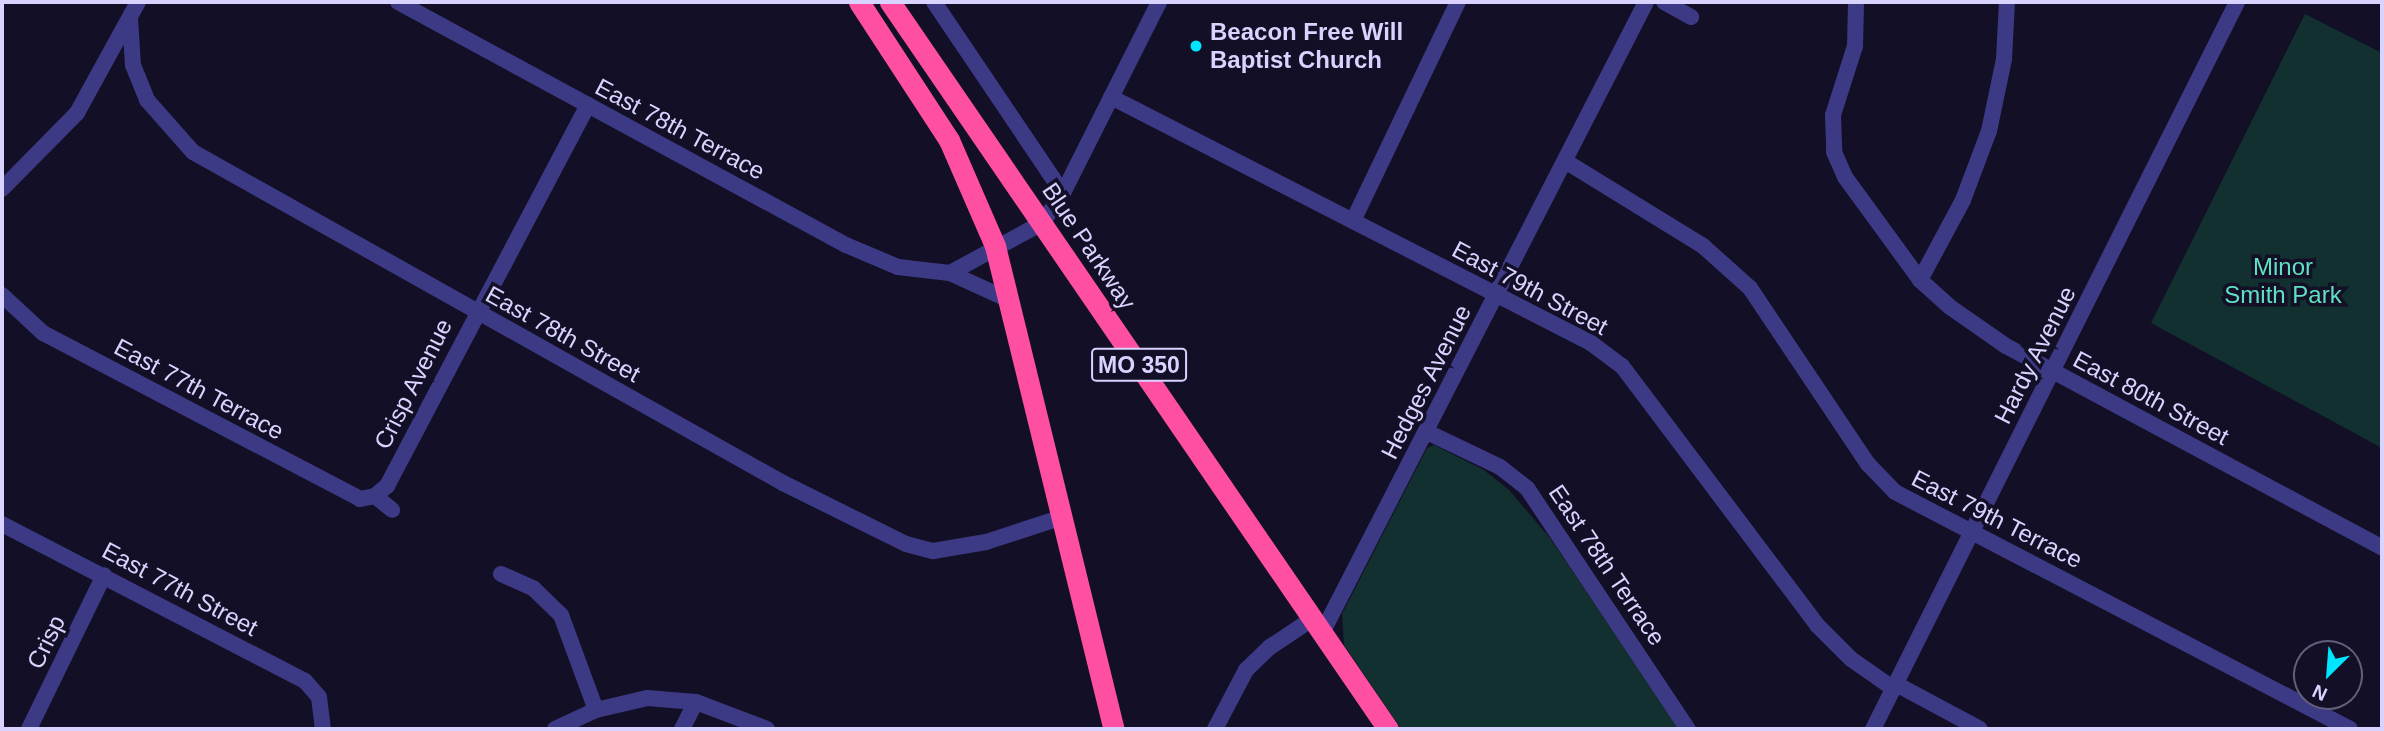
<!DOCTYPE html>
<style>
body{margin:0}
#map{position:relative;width:2384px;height:731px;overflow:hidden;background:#130f26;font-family:Arial,sans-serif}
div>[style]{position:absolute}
.green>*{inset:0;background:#12302f}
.minor>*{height:16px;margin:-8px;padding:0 8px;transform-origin:8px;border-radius:8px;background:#3d3a85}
.highway>*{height:21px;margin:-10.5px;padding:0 10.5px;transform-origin:10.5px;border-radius:10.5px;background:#ff4fa3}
.dots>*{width:19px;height:19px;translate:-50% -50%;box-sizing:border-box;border:4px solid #130f26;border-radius:50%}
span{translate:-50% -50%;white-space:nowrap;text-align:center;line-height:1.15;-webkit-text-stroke:7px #130f26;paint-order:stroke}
.shield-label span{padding:2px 5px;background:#130f26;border:2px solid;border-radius:5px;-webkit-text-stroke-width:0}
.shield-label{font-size:23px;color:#d9d4ff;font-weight:700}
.poi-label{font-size:24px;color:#d9d4ff;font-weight:700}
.left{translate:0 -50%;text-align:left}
.street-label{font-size:24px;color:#d9d4ff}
.park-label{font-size:24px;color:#5fe0c0}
.frame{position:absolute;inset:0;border:4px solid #d9d4ff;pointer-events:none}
.north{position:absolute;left:2293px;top:640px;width:70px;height:70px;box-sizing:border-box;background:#130f26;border:2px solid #625e7d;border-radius:50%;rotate:205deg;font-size:19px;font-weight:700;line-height:28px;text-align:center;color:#d9d4ff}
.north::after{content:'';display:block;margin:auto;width:24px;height:32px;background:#00e5ff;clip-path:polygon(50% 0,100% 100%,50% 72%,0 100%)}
</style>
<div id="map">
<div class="green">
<div style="clip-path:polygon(2305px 14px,2382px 53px,2382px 448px,2151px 323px)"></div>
<div style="clip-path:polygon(1434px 445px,1484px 470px,1509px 490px,1550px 538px,1679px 729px,1401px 729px,1344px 645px,1342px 614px,1427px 448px)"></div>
</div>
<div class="minor">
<div style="left:398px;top:2px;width:510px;rotate:28.48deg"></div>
<div style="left:846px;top:245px;width:56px;rotate:22.9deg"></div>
<div style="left:898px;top:267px;width:52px;rotate:6.6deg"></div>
<div style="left:950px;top:273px;width:65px;rotate:24.6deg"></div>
<div style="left:934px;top:2px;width:230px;rotate:56deg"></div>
<div style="left:1664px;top:2px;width:31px;rotate:29deg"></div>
<div style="left:1856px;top:2px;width:44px;rotate:91.3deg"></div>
<div style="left:1855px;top:46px;width:72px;rotate:107.7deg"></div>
<div style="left:1833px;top:115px;width:37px;rotate:88deg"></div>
<div style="left:1834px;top:152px;width:27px;rotate:66deg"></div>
<div style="left:1845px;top:177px;width:127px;rotate:53.9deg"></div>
<div style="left:1920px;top:280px;width:40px;rotate:42deg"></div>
<div style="left:1950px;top:307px;width:68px;rotate:34.9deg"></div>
<div style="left:2006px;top:346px;width:427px;rotate:28.2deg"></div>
<div style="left:130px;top:19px;width:46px;rotate:86.3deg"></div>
<div style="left:133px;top:65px;width:38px;rotate:68deg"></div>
<div style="left:147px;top:100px;width:69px;rotate:48.5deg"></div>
<div style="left:193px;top:152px;width:677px;rotate:29.29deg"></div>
<div style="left:783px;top:483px;width:137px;rotate:26.4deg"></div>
<div style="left:906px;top:544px;width:28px;rotate:15deg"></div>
<div style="left:933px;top:551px;width:54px;rotate:-9.6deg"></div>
<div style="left:986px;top:542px;width:81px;rotate:-18deg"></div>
<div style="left:1111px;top:97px;width:539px;rotate:27.14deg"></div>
<div style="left:1591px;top:343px;width:39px;rotate:37deg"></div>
<div style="left:1622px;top:366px;width:324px;rotate:53deg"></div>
<div style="left:1817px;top:625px;width:48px;rotate:45deg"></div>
<div style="left:1851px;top:659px;width:52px;rotate:34.9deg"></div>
<div style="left:1565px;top:161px;width:162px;rotate:31.6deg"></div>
<div style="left:1703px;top:246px;width:63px;rotate:41.8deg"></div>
<div style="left:1750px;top:288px;width:212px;rotate:56.2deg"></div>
<div style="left:1868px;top:464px;width:39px;rotate:46deg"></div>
<div style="left:1895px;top:492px;width:513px;rotate:27.51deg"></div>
<div style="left:2px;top:189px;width:107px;rotate:-45.4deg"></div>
<div style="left:77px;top:113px;width:127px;rotate:-61.2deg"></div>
<div style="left:1353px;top:221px;width:243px;rotate:-64.4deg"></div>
<div style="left:950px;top:273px;width:105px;rotate:-28.5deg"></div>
<div style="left:1042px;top:223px;width:37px;rotate:-55deg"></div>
<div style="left:1063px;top:193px;width:214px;rotate:-63.3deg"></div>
<div style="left:1920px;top:280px;width:91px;rotate:-61.7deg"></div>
<div style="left:1963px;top:200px;width:74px;rotate:-69.4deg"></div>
<div style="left:1989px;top:131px;width:74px;rotate:-78.2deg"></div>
<div style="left:2004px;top:59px;width:57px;rotate:-87deg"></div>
<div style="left:2px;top:295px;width:56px;rotate:42.8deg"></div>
<div style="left:43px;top:333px;width:358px;rotate:27.6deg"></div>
<div style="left:360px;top:499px;width:15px;rotate:-11deg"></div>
<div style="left:375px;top:496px;width:16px;rotate:-40deg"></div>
<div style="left:387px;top:486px;width:431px;rotate:-62.2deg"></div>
<div style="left:1427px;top:432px;width:81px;rotate:25.6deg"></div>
<div style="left:1500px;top:467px;width:34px;rotate:38deg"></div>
<div style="left:1527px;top:488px;width:290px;rotate:56.3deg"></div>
<div style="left:375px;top:496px;width:22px;rotate:39deg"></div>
<div style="left:2px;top:524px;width:341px;rotate:27.4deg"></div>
<div style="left:305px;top:681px;width:21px;rotate:49deg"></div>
<div style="left:319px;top:697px;width:32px;rotate:83deg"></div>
<div style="left:501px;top:574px;width:36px;rotate:24deg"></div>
<div style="left:534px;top:589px;width:37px;rotate:44deg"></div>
<div style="left:561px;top:615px;width:101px;rotate:69.8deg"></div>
<div style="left:1322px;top:633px;width:709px;rotate:-62.82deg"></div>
<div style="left:1896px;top:684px;width:95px;rotate:28.2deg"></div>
<div style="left:29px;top:729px;width:171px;rotate:-64deg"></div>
<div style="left:555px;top:729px;width:45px;rotate:-24.9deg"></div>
<div style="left:596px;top:710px;width:52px;rotate:-13.2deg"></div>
<div style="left:647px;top:698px;width:49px;rotate:4.7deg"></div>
<div style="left:696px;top:702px;width:76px;rotate:20.8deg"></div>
<div style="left:682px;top:729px;width:30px;rotate:-63deg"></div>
<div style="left:1215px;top:729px;width:67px;rotate:-62.3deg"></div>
<div style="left:1246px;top:670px;width:33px;rotate:-44deg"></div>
<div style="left:1270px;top:647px;width:50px;rotate:-33.7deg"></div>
<div style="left:1873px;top:729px;width:813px;rotate:-63.4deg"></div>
</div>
<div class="highway">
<div style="left:859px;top:2px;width:165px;rotate:56.9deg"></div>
<div style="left:949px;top:140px;width:116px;rotate:66.5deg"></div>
<div style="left:995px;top:246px;width:497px;rotate:76.2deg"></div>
<div style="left:890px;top:2px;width:881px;rotate:55.59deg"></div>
</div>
<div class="dots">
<div style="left:1196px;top:46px;background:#00e5ff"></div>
</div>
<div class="shield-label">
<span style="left:1139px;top:365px">MO 350</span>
</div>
<div class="poi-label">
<span class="left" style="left:1210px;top:46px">Beacon Free Will<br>Baptist Church</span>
</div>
<div class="street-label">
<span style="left:680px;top:129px;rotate:28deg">East 78th Terrace</span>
<span style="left:1089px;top:246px;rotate:56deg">Blue Parkway</span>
<span style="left:1530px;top:288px;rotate:28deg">East 79th Street</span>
<span style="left:563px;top:334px;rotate:29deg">East 78th Street</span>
<span style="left:2035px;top:355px;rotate:-63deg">Hardy Avenue</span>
<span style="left:1426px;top:382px;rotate:-63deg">Hedges Avenue</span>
<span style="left:413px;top:384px;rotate:-63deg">Crisp Avenue</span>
<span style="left:199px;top:389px;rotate:28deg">East 77th Terrace</span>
<span style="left:2151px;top:398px;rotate:28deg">East 80th Street</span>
<span style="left:1997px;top:519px;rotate:27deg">East 79th Terrace</span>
<span style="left:1607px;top:565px;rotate:56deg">East 78th Terrace</span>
<span style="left:180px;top:589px;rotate:28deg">East 77th Street</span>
<span style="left:46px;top:642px;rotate:-64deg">Crisp</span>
</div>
<div class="park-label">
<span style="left:2283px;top:281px">Minor<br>Smith Park</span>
</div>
<div class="frame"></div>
<div class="north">N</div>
</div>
